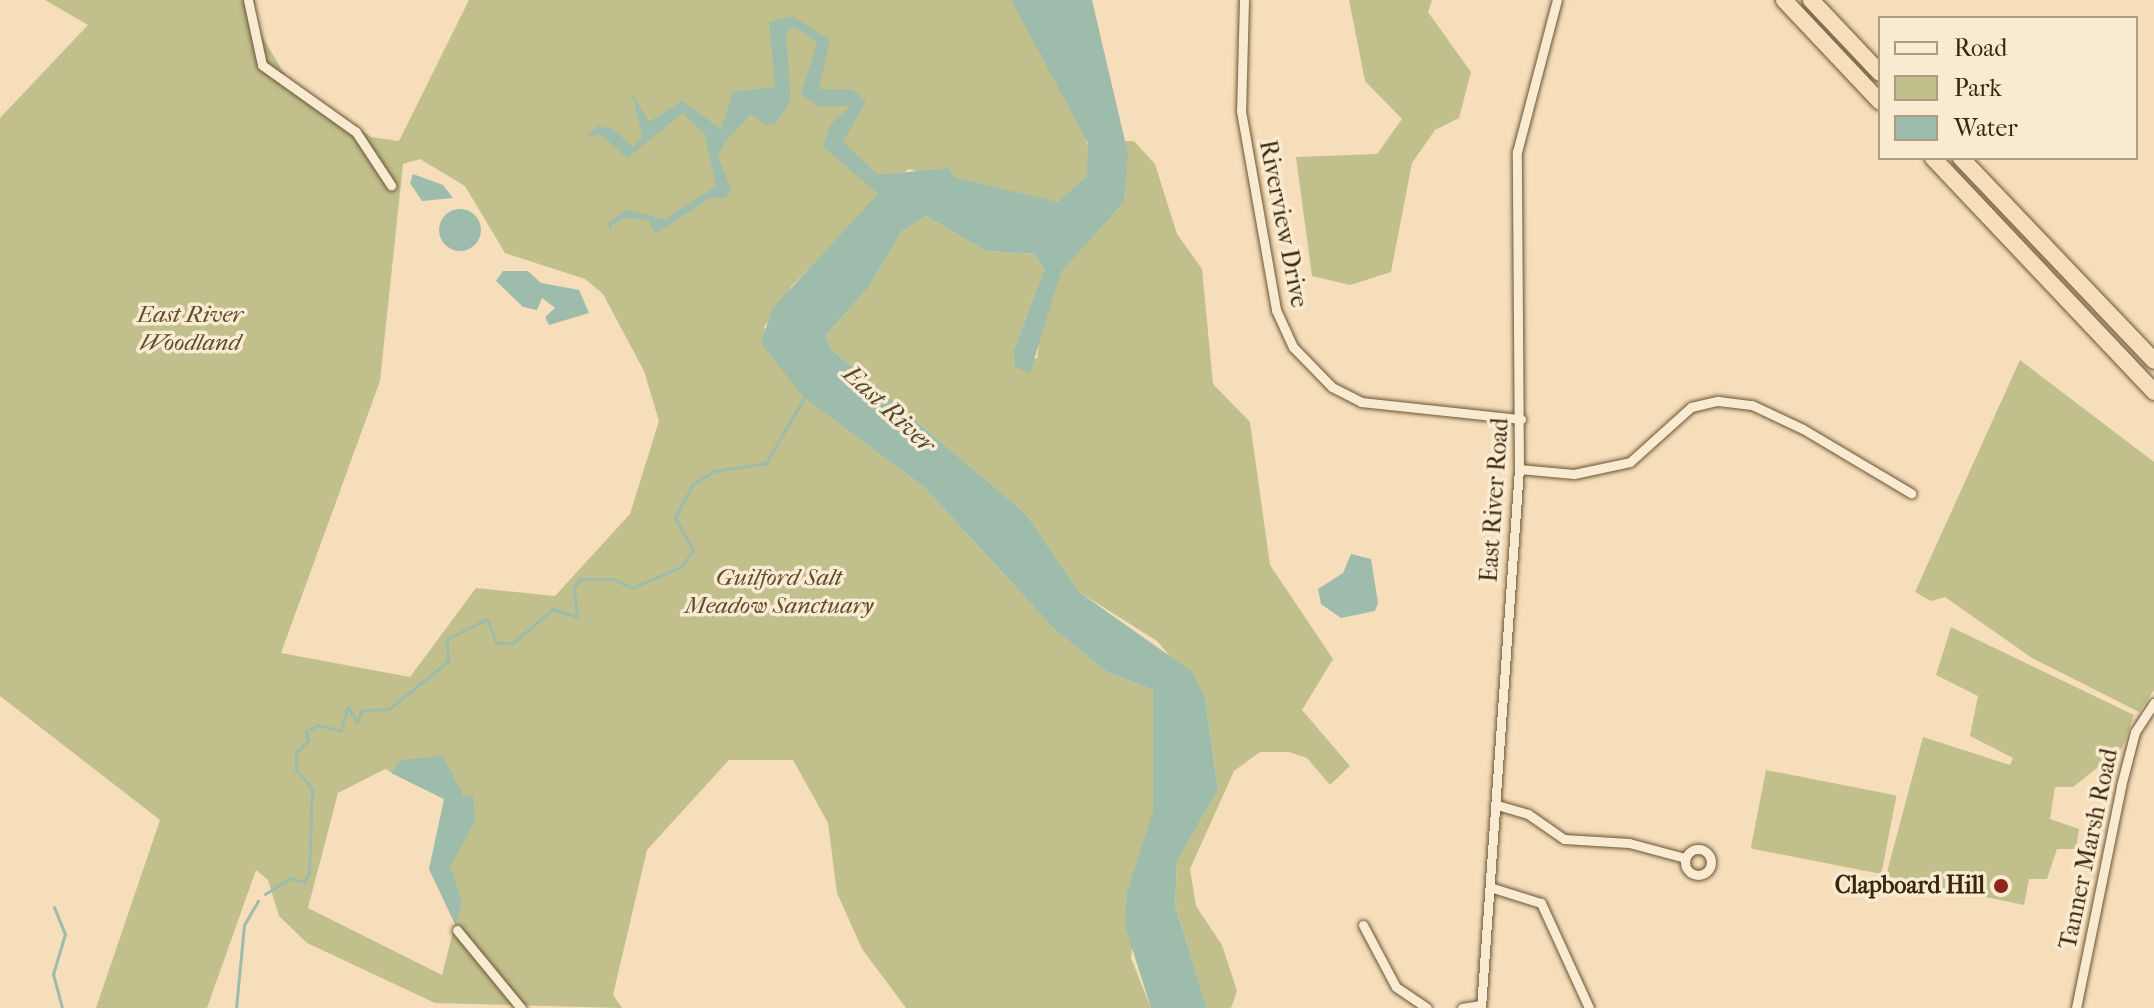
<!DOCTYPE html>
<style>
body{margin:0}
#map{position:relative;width:2154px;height:1008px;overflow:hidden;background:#f6deba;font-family:"IM FELL French Canon",serif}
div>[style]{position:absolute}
.green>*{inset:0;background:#c1c08c;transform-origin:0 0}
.water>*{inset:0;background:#9dbcac}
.round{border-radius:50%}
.stream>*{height:3px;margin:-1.5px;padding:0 1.5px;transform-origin:1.5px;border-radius:1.5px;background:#9dbcac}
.roads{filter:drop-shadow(0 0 2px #695536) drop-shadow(0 0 2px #695536)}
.street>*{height:9px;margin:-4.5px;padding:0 4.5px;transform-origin:4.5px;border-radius:4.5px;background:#f9ead2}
.street>.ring{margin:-4.5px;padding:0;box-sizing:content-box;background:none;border:9px solid #f9ead2;border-radius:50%}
.highway>*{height:16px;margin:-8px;padding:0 8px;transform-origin:8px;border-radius:8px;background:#f6deba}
.dots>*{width:22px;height:22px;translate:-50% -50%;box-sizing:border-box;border:4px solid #f9ead2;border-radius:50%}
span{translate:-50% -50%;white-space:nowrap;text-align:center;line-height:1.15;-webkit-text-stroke:7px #f9ead2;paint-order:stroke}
.street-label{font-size:24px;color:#3a270a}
.park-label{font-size:24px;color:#5c4d2a;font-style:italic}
.poi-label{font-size:24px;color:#3a270a;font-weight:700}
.right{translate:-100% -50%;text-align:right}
.water-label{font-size:26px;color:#534c32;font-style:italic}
.legend{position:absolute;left:1878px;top:16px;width:260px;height:144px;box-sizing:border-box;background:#f9ead2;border:2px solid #ad9c82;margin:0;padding:10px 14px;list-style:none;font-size:24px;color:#3a270a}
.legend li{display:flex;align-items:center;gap:16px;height:40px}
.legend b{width:40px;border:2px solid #ad9c82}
</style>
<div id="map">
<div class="green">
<div style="clip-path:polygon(evenodd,45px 0,255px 0,257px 28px,288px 80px,371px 137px,399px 141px,469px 0,1064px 0,1045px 60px,1081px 120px,1090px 154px,1087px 176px,1072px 196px,1058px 202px,1014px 195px,908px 169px,792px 286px,764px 327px,804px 398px,924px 487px,1055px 630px,1107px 672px,1153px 690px,1153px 811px,1131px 958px,1151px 1008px,906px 1008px,862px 949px,837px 893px,828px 823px,793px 760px,729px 760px,647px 850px,613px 995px,622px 1008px,435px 1003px,307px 943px,279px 916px,268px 880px,256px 870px,207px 1008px,96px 1008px,160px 820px,0 696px,0 118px,88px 25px,45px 0,420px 159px,465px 186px,505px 253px,585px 279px,603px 294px,644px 371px,659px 421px,630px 514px,555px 596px,476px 588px,410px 677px,281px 653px,380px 381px,403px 164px,420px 159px,45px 0,385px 769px,444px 799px,447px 810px,429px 869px,455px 924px,442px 975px,308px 908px,338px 793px,385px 769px)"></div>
<div style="clip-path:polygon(1349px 0,1432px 0,1428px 12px,1471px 72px,1459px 118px,1435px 130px,1412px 163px,1391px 272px,1350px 285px,1312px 276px,1296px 157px,1377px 154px,1402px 119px,1365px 81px)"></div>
<div style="clip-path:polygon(1125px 141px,1134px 141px,1155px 164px,1177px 234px,1202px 269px,1213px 384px,1250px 422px,1270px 565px,1333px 659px,1302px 710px,1350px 766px,1330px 785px,1307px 758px,1289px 752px,1260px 752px,1234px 771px,1190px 869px,1196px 906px,1222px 945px,1237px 991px,1231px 1008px,1207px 1008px,1175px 906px,1177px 861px,1218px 790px,1205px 697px,1157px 641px,1079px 592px,1026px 514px,831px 349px,826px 335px,869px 287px,901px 232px,926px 216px,986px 251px,1035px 254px,1044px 270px,1014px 350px,1037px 359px,1043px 314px,1061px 271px,1124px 202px)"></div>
<div style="clip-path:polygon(2020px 360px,2154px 462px,2154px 690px,2139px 712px,2032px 658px,1945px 597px,1931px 601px,1915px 592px)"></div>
<div style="clip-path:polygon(1951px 627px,2134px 715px,2122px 748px,2073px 787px,2055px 787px,2050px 819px,2079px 829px,2076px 849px,2057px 849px,2047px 879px,2029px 879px,2024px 905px,1886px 876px,1923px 737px,2010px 765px,2013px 758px,1970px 736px,1978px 696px,1936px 675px)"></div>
<div style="left:1766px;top:770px;width:133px;height:80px;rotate:11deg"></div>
</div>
<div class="water">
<div style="clip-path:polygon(1011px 0,1092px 0,1128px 154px,1124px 202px,1061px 272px,1030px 373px,1015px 367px,1014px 350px,1044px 270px,1035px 254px,986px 251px,926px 216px,901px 232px,869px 287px,826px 335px,831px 349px,1026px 514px,1079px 592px,1191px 671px,1205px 697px,1218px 790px,1177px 861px,1175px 906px,1207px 1008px,1151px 1008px,1125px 926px,1127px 893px,1153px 811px,1153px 690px,1107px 672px,1055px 630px,924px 487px,804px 398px,761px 343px,772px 309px,878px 194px,823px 146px,830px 125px,850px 106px,818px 106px,801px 94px,817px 43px,795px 27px,786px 33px,791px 100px,777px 122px,766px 125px,751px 114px,724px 143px,718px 157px,731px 188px,726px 198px,710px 198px,656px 234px,648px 220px,626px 218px,611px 225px,613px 235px,607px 224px,626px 210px,665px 219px,716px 186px,704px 133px,683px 113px,627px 158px,600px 134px,586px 137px,597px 126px,613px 129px,633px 147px,642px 136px,632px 92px,649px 122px,682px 101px,721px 129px,733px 92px,775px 87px,769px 22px,792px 16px,830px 40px,819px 89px,852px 89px,866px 101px,843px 142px,878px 175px,948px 168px,956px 178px,1058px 202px,1087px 176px,1088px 143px)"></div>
<div style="clip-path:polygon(413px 174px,443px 185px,453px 198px,422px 201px,410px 183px)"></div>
<div class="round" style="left:439px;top:209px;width:42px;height:42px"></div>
<div style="clip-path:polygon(503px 271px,528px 271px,541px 283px,579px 290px,589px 313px,549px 325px,545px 317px,555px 308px,542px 298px,537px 310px,523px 307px,496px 281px)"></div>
<div style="clip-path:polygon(1351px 554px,1371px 559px,1378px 603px,1375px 611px,1341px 618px,1321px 604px,1318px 589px,1343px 573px)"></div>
<div style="clip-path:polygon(443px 756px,464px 797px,473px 795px,475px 822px,450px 866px,462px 903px,455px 924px,429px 869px,444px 799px,391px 773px,401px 760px)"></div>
</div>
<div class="stream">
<div style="left:265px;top:894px;width:31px;rotate:-32deg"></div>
<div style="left:291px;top:878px;width:14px;rotate:17deg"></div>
<div style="left:304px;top:882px;width:10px;rotate:-61deg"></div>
<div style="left:309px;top:873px;width:84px;rotate:-88deg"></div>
<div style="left:312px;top:789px;width:25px;rotate:-130deg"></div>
<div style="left:296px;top:770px;width:18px;rotate:-90deg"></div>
<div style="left:296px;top:752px;width:16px;rotate:-43deg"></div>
<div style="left:308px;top:741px;width:10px;rotate:-101deg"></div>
<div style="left:306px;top:731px;width:14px;rotate:-25deg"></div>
<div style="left:319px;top:725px;width:22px;rotate:16deg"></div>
<div style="left:340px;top:731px;width:25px;rotate:-72deg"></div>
<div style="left:348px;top:707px;width:17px;rotate:59deg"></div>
<div style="left:357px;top:722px;width:13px;rotate:-67deg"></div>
<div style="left:362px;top:710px;width:27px;rotate:-2deg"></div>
<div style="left:389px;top:709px;width:76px;rotate:-39.1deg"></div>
<div style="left:448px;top:661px;width:22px;rotate:-93deg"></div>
<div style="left:447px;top:639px;width:45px;rotate:-26.6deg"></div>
<div style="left:487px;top:619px;width:26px;rotate:69deg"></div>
<div style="left:496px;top:643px;width:17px"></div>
<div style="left:513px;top:643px;width:52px;rotate:-40.4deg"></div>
<div style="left:553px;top:609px;width:25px;rotate:18deg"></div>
<div style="left:577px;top:617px;width:30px;rotate:-96deg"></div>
<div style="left:574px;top:587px;width:11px;rotate:-49deg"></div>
<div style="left:581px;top:579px;width:33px"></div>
<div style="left:614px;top:579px;width:20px;rotate:27deg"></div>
<div style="left:632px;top:588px;width:55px;rotate:-23.7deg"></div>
<div style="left:682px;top:566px;width:19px;rotate:-55deg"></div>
<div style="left:693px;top:550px;width:38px;rotate:-119deg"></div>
<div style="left:675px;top:517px;width:38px;rotate:-61deg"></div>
<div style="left:693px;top:484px;width:25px;rotate:-32deg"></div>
<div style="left:714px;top:471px;width:53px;rotate:-8.7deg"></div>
<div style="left:766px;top:463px;width:75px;rotate:-59.7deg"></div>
<div style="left:54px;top:907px;width:29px;rotate:68deg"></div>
<div style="left:65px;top:934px;width:42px;rotate:106.7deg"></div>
<div style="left:53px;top:974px;width:35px;rotate:75deg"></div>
<div style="left:236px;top:1008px;width:83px;rotate:-84.5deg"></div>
<div style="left:244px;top:925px;width:28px;rotate:-60deg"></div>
</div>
<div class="roads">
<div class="street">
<div style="left:248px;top:0;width:66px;rotate:77.8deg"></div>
<div style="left:262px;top:65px;width:115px;rotate:35.5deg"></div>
<div style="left:356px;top:132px;width:64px;rotate:56.6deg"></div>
<div style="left:1244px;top:0;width:111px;rotate:91.5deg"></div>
<div style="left:1241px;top:111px;width:202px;rotate:80deg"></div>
<div style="left:1276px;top:310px;width:41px;rotate:65.3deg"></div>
<div style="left:1293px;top:347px;width:56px;rotate:45.7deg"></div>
<div style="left:1332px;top:387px;width:33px;rotate:27deg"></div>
<div style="left:1361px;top:402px;width:161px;rotate:6.1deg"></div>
<div style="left:1519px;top:469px;width:55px;rotate:5.2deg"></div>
<div style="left:1574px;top:474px;width:57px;rotate:-12.1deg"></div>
<div style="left:1630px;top:462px;width:82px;rotate:-42deg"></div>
<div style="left:1691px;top:407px;width:28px;rotate:-13deg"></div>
<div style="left:1718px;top:401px;width:34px;rotate:7deg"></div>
<div style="left:1752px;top:405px;width:56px;rotate:25.2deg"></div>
<div style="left:1803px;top:429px;width:126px;rotate:30.7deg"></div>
<div style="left:1497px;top:805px;width:32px;rotate:16deg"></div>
<div style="left:1528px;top:814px;width:44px;rotate:34.8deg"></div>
<div style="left:1564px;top:839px;width:65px;rotate:3.5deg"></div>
<div style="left:1629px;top:843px;width:58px;rotate:15deg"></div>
<div class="ring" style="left:1685px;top:849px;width:17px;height:17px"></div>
<div style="left:1493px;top:888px;width:50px;rotate:17.4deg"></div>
<div style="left:1541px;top:903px;width:115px;rotate:65.4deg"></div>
<div style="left:1363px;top:925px;width:70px;rotate:62deg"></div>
<div style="left:1396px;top:987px;width:37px;rotate:34deg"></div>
<div style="left:457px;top:930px;width:101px;rotate:50.6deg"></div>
<div style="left:1462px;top:1008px;width:19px;rotate:-9deg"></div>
<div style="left:1481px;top:1008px;width:540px;rotate:-85.97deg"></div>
<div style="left:1519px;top:469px;width:317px;rotate:-90.4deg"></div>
<div style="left:1517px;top:152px;width:157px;rotate:-75.3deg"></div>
<div style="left:2076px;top:1008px;width:227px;rotate:-78.5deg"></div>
<div style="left:2121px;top:786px;width:56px;rotate:-75.5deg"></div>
<div style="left:2135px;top:732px;width:35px;rotate:-57deg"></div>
</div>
<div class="highway">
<div style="left:1784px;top:0;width:140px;rotate:46.7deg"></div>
<div style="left:1811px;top:0;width:100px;rotate:46.6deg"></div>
<div style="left:1933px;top:158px;width:322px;rotate:46.6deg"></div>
<div style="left:1961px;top:158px;width:280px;rotate:46.4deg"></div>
</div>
</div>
<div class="dots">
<div style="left:2001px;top:886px;background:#8f2418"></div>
</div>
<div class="street-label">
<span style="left:1283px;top:224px;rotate:79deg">Riverview Drive</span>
<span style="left:1495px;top:500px;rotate:-86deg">East River Road</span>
<span style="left:2089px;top:849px;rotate:-78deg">Tanner Marsh Road</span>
</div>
<div class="park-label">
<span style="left:190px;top:329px">East River<br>Woodland</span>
<span style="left:779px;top:592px">Guilford Salt<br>Meadow Sanctuary</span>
</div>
<div class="poi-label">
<span class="right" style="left:1985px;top:886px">Clapboard Hill</span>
</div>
<div class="water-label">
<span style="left:889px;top:409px;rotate:43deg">East River</span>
</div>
<ul class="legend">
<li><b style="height:10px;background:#f9ead2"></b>Road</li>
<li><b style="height:22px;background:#c1c08c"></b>Park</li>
<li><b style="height:22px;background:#9dbcac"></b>Water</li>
</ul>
</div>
